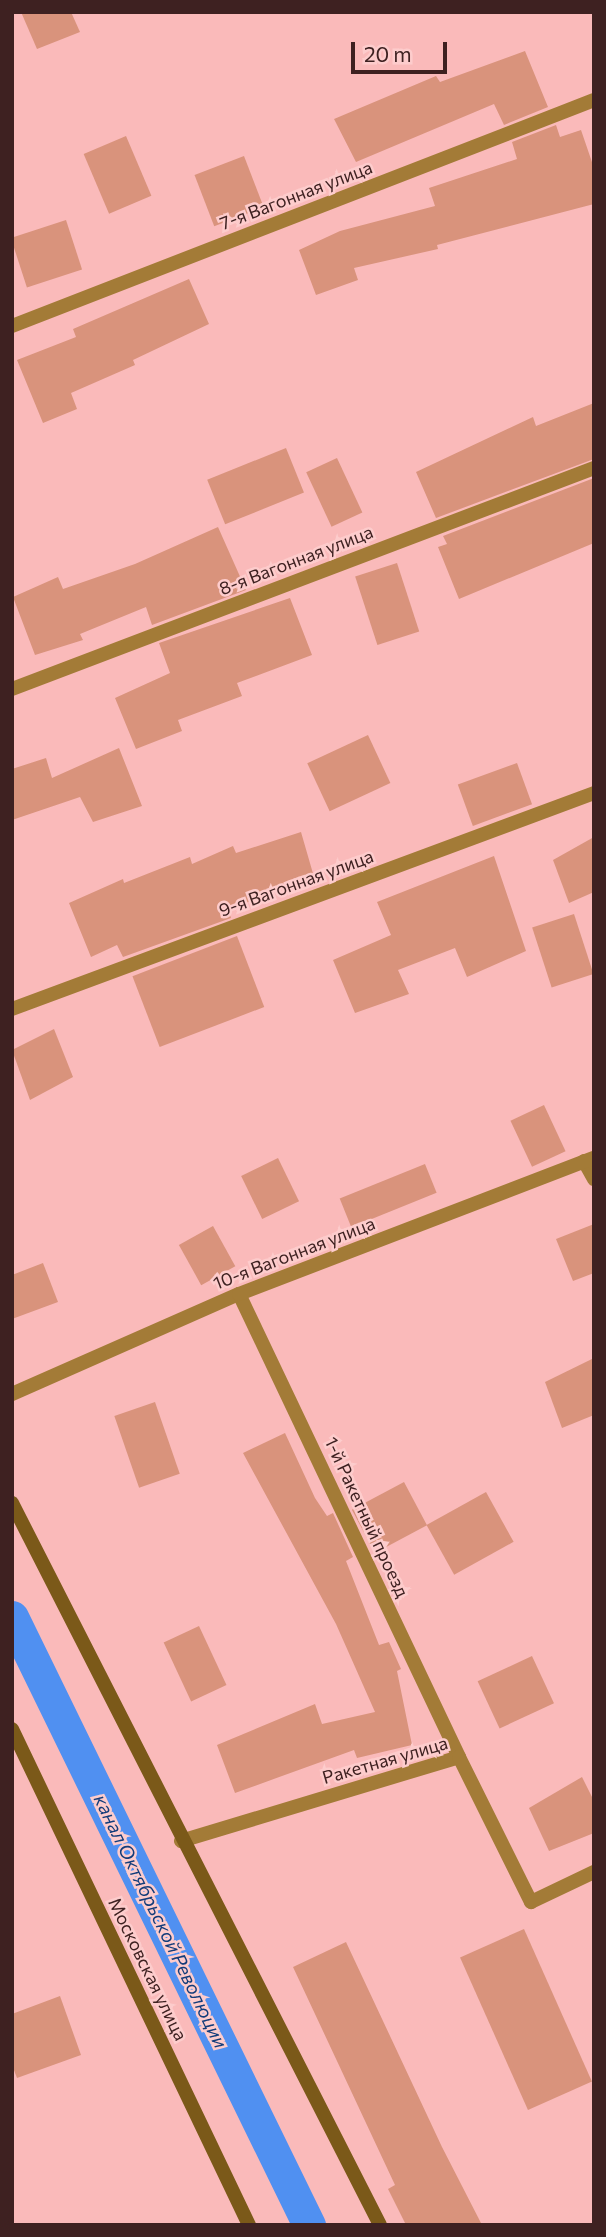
<!DOCTYPE html>
<meta charset="utf-8">
<style>
body{margin:0}
#map{position:relative;width:606px;height:2237px;overflow:hidden;background:#fababa;font-family:Commissioner,sans-serif}
div>[style]{position:absolute}
.canal>*{height:33px;margin:-16.5px;padding:0 16.5px;transform-origin:16.5px;border-radius:16.5px;background:#5090f1}
.building>*{inset:0;background:#d9937c;transform-origin:0 0}
.street>*{height:14px;margin:-7px;padding:0 7px;transform-origin:7px;border-radius:7px;background:#a37b37}
.secondary>*{height:14px;margin:-7px;padding:0 7px;transform-origin:7px;border-radius:7px;background:#7b5919}
span{translate:-50% -50%;white-space:nowrap;text-align:center;line-height:1.15;-webkit-text-stroke:5px #fdcccc;paint-order:stroke}
.street-label{font-size:18px;color:#3e2121}
.water-label{font-size:19px;color:#133c7a;font-style:italic}
.frame{position:absolute;inset:0;border:14px solid #3e2121;pointer-events:none}
.scale{position:absolute;left:351px;top:42px;width:96px;height:32px;box-sizing:border-box;border:4px solid #3e2121;border-top:0;padding-left:9px;font-size:21px;line-height:24px;white-space:nowrap;color:#3e2121;-webkit-text-stroke:5px #fdcccc;paint-order:stroke}
</style>
<div id="map">
<div class="canal">
<div style="left:12px;top:1617px;width:677px;rotate:63.97deg"></div>
</div>
<div class="building">
<div style="clip-path:polygon(21px 12px,71px 12px,80px 32px,37px 49px)"></div>
<div style="clip-path:polygon(525px 51px,548px 107px,504px 125px,494px 104px,356px 162px,334px 119px,436px 76px,440px 82px)"></div>
<div style="clip-path:polygon(556px 125px,560px 137px,581px 130px,594px 168px,594px 204px,437px 245px,438px 249px,354px 268px,358px 280px,316px 295px,299px 250px,340px 231px,435px 206px,429px 188px,517px 159px,512px 142px)"></div>
<div style="left:126px;top:136px;width:65px;height:46px;rotate:67deg"></div>
<div style="left:244px;top:156px;width:55px;height:53px;rotate:69deg"></div>
<div style="left:66px;top:220px;width:52px;height:58px;rotate:72deg"></div>
<div style="clip-path:polygon(189px 279px,209px 324px,133px 360px,135px 365px,71px 393px,77px 409px,43px 423px,17px 360px,76px 337px,73px 329px)"></div>
<div style="clip-path:polygon(594px 403px,594px 459px,436px 518px,416px 472px,533px 417px,536px 426px)"></div>
<div style="left:286px;top:448px;width:48px;height:85px;rotate:68deg"></div>
<div style="left:337px;top:458px;width:60px;height:34px;rotate:65deg"></div>
<div style="clip-path:polygon(594px 478px,594px 543px,459px 599px,438px 547px,447px 544px,443px 536px)"></div>
<div style="clip-path:polygon(218px 527px,246px 590px,152px 625px,146px 607px,80px 634px,83px 640px,35px 655px,13px 597px,58px 577px,63px 589px,135px 564px)"></div>
<div style="left:397px;top:563px;width:72px;height:44px;rotate:72deg"></div>
<div style="clip-path:polygon(290px 598px,312px 655px,237px 683px,242px 696px,178px 720px,182px 731px,136px 749px,115px 698px,170px 673px,159px 643px)"></div>
<div style="left:368px;top:735px;width:53px;height:67px;rotate:65deg"></div>
<div style="clip-path:polygon(119px 748px,142px 806px,93px 822px,80px 797px,12px 820px,12px 769px,46px 758px,52px 778px)"></div>
<div style="left:517px;top:763px;width:44px;height:63px;rotate:70deg"></div>
<div style="clip-path:polygon(301px 832px,314px 877px,254px 899px,229px 912px,231px 918px,123px 957px,117px 945px,91px 957px,69px 903px,123px 879px,124px 883px,190px 857px,192px 864px,233px 846px,236px 853px)"></div>
<div style="clip-path:polygon(594px 837px,594px 892px,569px 903px,553px 860px)"></div>
<div style="clip-path:polygon(494px 856px,526px 951px,467px 977px,455px 948px,398px 970px,409px 994px,355px 1013px,333px 960px,391px 935px,377px 902px)"></div>
<div style="left:574px;top:914px;width:63px;height:44px;rotate:72deg"></div>
<div style="left:237px;top:936px;width:76px;height:112px;rotate:69deg"></div>
<div style="clip-path:polygon(54px 1029px,73px 1077px,30px 1100px,12px 1050px)"></div>
<div style="left:544px;top:1105px;width:51px;height:37px;rotate:65deg"></div>
<div style="left:278px;top:1158px;width:48px;height:41px;rotate:64deg"></div>
<div style="left:425px;top:1164px;width:31px;height:92px;rotate:68deg"></div>
<div style="clip-path:polygon(594px 1224px,594px 1273px,573px 1281px,556px 1239px)"></div>
<div style="left:213px;top:1226px;width:46px;height:39px;rotate:61deg"></div>
<div style="clip-path:polygon(43px 1263px,58px 1302px,12px 1319px,12px 1275px)"></div>
<div style="clip-path:polygon(594px 1358px,594px 1415px,562px 1428px,545px 1382px)"></div>
<div style="left:155px;top:1402px;width:76px;height:43px;rotate:71deg"></div>
<div style="clip-path:polygon(285px 1433px,315px 1498px,327px 1516px,333px 1513px,353px 1557px,346px 1561px,379px 1645px,389px 1642px,401px 1669px,397px 1671px,412px 1745px,357px 1758px,354px 1750px,235px 1793px,217px 1745px,315px 1704px,322px 1724px,375px 1712px,336px 1624px,243px 1453px)"></div>
<div style="left:404px;top:1482px;width:49px;height:59px;rotate:62deg"></div>
<div style="left:486px;top:1492px;width:57px;height:68px;rotate:61deg"></div>
<div style="left:199px;top:1626px;width:65px;height:39px;rotate:65deg"></div>
<div style="left:532px;top:1656px;width:52px;height:60px;rotate:65deg"></div>
<div style="clip-path:polygon(582px 1777px,594px 1801px,594px 1833px,549px 1851px,529px 1808px)"></div>
<div style="left:524px;top:1929px;width:167px;height:70px;rotate:66deg"></div>
<div style="clip-path:polygon(346px 1942px,442px 2147px,482px 2225px,406px 2225px,388px 2189px,395px 2185px,293px 1967px)"></div>
<div style="clip-path:polygon(60px 1996px,81px 2055px,17px 2078px,12px 2065px,12px 2014px)"></div>
</div>
<div class="street">
<div style="left:12px;top:326px;width:624px;rotate:-21.22deg"></div>
<div style="left:12px;top:689px;width:623px;rotate:-20.79deg"></div>
<div style="left:12px;top:1009px;width:621px;rotate:-20.36deg"></div>
<div style="left:584px;top:1161px;width:21px;rotate:61deg"></div>
<div style="left:239px;top:1294px;width:513px;rotate:64.58deg"></div>
<div style="left:12px;top:1394px;width:248px;rotate:-23.8deg"></div>
<div style="left:239px;top:1294px;width:380px;rotate:-21deg"></div>
<div style="left:181px;top:1841px;width:290px;rotate:-16.8deg"></div>
<div style="left:459px;top:1757px;width:162px;rotate:63.6deg"></div>
<div style="left:531px;top:1902px;width:70px;rotate:-25.5deg"></div>
</div>
<div class="secondary">
<div style="left:12px;top:1503px;width:810px;rotate:62.99deg"></div>
<div style="left:12px;top:1729px;width:550px;rotate:64.46deg"></div>
</div>
<div class="street-label">
<span style="left:296px;top:195px;rotate:-21deg">7-я Вагонная улица</span>
<span style="left:296px;top:560px;rotate:-21deg">8-я Вагонная улица</span>
<span style="left:296px;top:883px;rotate:-20deg">9-я Вагонная улица</span>
<span style="left:294px;top:1253px;rotate:-21deg">10-я Вагонная улица</span>
<span style="left:367px;top:1517px;rotate:65deg">1-й Ракетный проезд</span>
<span style="left:385px;top:1760px;rotate:-16deg">Ракетная улица</span>
<span style="left:148px;top:1969px;rotate:64deg">Московская улица</span>
</div>
<div class="water-label">
<span style="left:161px;top:1921px;rotate:64deg">канал Октябрьской Революции</span>
</div>
<div class="frame"></div>
<div class="scale">20 m</div>
</div>
